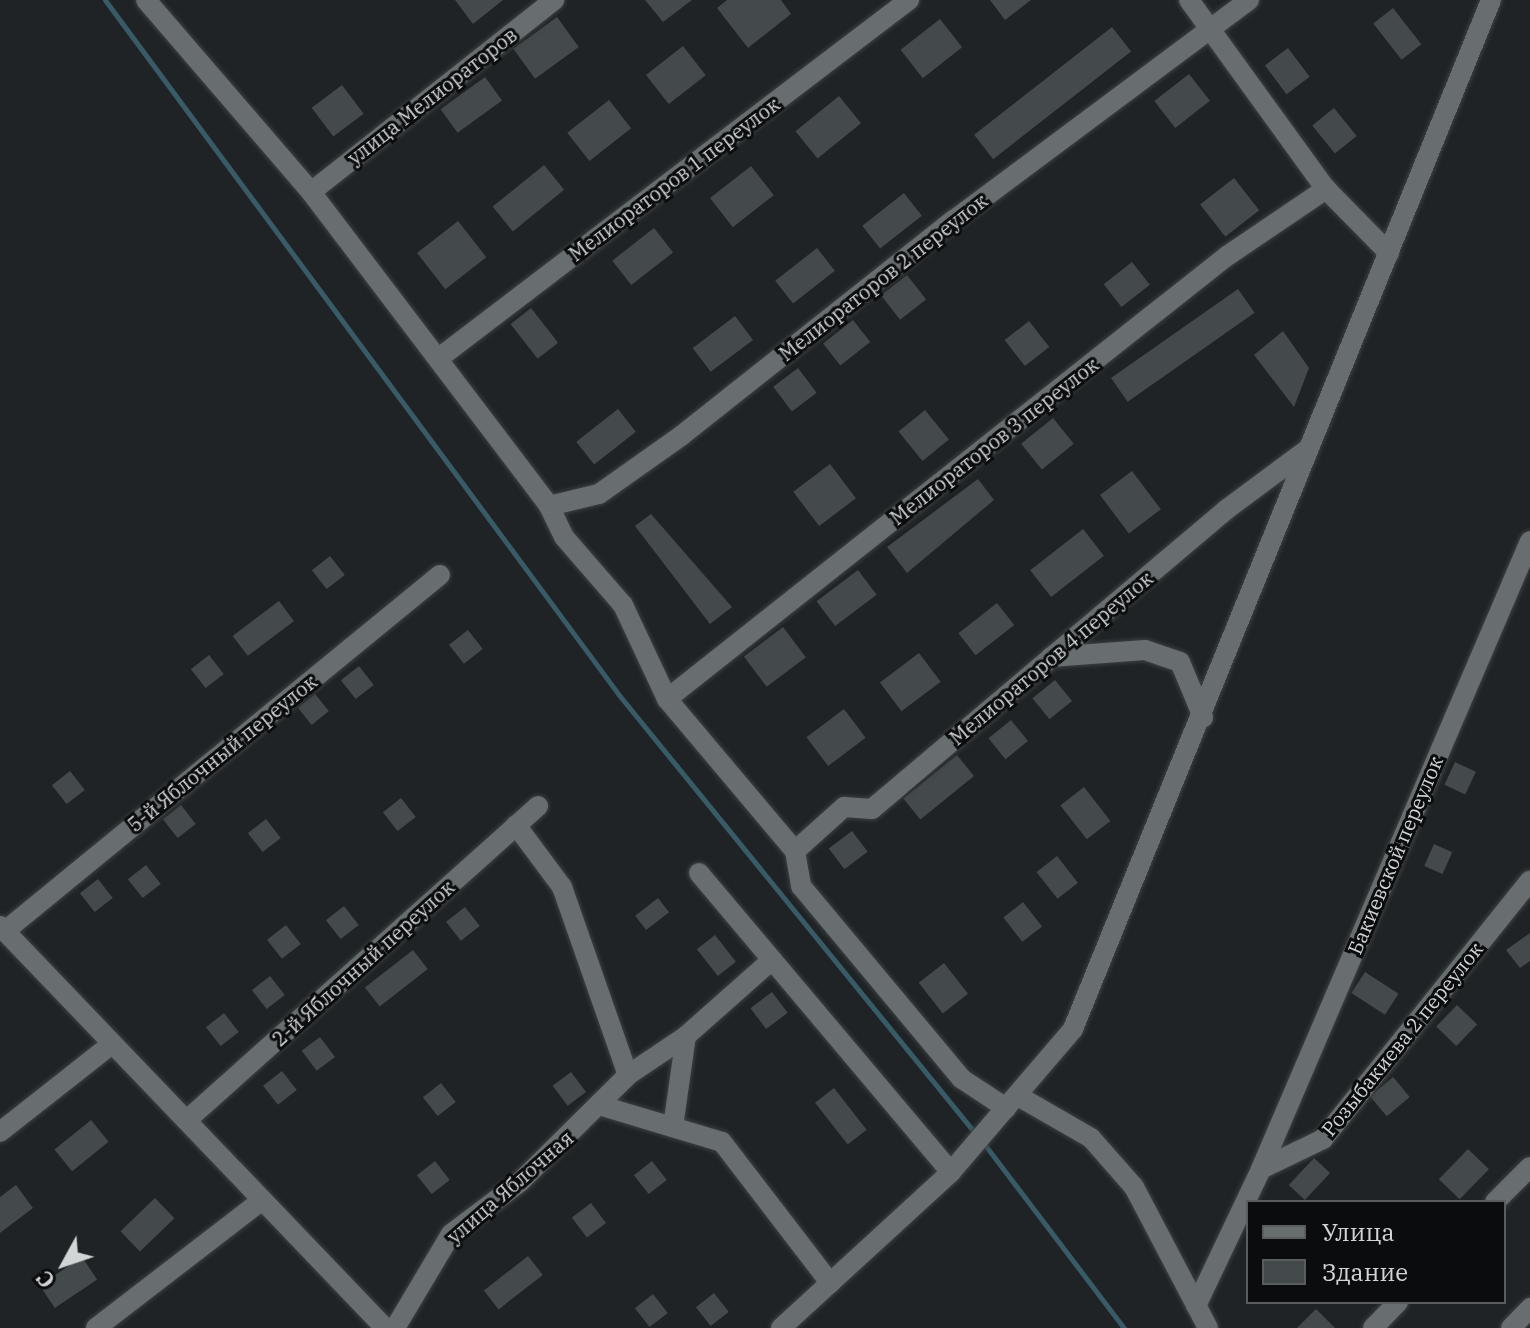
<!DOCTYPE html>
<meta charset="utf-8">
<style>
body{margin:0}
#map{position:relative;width:1530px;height:1328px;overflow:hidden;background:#1f2325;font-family:"IBM Plex Serif",serif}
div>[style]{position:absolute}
.stream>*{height:5px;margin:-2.5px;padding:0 2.5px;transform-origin:2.5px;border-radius:2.5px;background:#385b67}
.building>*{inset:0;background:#44494b;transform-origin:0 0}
.roads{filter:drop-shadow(0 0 2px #3d4042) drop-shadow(0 0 2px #3d4042)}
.minor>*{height:20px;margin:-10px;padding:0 10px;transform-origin:10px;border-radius:10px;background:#686d6f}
span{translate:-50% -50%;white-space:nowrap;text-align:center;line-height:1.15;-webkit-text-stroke:6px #0a0c0d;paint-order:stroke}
.street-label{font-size:20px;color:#d2d5d6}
.legend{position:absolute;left:1246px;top:1200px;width:260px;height:104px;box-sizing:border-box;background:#0a0c0d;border:2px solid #5a5c5d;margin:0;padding:10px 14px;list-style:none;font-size:24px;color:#d2d5d6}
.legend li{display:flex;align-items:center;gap:16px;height:40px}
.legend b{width:40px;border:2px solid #5a5c5d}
.north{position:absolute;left:24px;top:1224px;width:80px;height:80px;-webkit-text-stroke:6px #0a0c0d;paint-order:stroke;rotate:230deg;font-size:22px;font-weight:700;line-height:32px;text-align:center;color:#d2d5d6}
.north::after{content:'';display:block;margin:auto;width:28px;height:36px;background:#d2d5d6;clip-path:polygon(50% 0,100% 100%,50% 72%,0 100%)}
</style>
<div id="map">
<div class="stream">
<div style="left:105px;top:0;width:864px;rotate:53.51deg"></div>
<div style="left:619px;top:695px;width:564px;rotate:50.9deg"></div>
<div style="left:982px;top:1141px;width:235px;rotate:52.8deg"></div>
</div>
<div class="building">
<div style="clip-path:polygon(455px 0,503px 0,473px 24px)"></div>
<div style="clip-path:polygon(645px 0,692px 0,663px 22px)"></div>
<div style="clip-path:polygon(727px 0,781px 0,791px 14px,748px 48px,717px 8px)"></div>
<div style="clip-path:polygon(990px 0,1031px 0,1005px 20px)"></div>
<div style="left:1393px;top:8px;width:46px;height:25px;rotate:52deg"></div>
<div style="left:557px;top:17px;width:37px;height:54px;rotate:54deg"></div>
<div style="left:940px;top:19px;width:36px;height:50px;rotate:52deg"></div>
<div style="left:1112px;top:27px;width:31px;height:175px;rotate:52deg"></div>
<div style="left:683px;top:46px;width:37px;height:47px;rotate:52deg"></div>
<div style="left:1288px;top:48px;width:36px;height:29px;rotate:53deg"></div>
<div style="left:1189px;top:74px;width:34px;height:44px;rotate:52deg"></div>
<div style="left:485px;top:77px;width:29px;height:55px;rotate:54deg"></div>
<div style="left:342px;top:85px;width:36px;height:38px;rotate:53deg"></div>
<div style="left:839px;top:96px;width:35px;height:56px;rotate:51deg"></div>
<div style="left:609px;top:100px;width:36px;height:53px;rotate:52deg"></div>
<div style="left:1334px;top:108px;width:36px;height:28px;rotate:51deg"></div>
<div style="left:544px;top:165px;width:32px;height:66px;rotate:51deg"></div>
<div style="left:751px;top:166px;width:37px;height:52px;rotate:52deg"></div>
<div style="left:1234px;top:178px;width:41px;height:43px;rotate:52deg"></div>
<div style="left:904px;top:193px;width:29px;height:53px;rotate:52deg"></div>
<div style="left:458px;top:221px;width:46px;height:52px;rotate:52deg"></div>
<div style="left:654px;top:228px;width:31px;height:53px;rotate:52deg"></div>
<div style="left:817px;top:248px;width:29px;height:53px;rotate:52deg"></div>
<div style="left:1132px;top:262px;width:29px;height:36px;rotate:52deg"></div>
<div style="left:907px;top:275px;width:31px;height:33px;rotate:52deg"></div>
<div style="left:1238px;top:289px;width:29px;height:155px;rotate:55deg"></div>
<div style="left:531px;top:308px;width:44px;height:26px;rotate:52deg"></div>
<div style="left:735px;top:316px;width:30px;height:53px;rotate:53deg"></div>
<div style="left:853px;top:320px;width:28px;height:38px;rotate:52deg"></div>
<div style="left:1029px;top:321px;width:33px;height:31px;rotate:52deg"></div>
<div style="clip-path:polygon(1283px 331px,1309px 368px,1294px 407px,1254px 355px)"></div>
<div style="left:798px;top:368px;width:31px;height:31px;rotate:53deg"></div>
<div style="left:618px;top:409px;width:29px;height:53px;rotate:52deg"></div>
<div style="left:925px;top:410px;width:38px;height:34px;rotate:51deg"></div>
<div style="left:1053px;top:418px;width:33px;height:41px;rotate:51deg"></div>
<div style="left:830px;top:464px;width:43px;height:46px;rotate:53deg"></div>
<div style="left:1132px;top:471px;width:48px;height:40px;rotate:53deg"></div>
<div style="clip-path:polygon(978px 479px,994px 500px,907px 573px,887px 547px)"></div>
<div style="clip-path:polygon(651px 514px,732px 607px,710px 624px,635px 526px)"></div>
<div style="left:1083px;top:529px;width:34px;height:67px;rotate:52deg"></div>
<div style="left:330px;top:556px;width:24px;height:23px;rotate:52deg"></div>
<div style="left:858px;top:570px;width:31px;height:52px;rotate:53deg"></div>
<div style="left:279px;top:601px;width:25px;height:58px;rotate:53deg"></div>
<div style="left:997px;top:603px;width:28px;height:49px;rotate:52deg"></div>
<div style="left:783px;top:627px;width:38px;height:49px;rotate:53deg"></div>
<div style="left:468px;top:630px;width:24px;height:24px;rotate:52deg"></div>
<div style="left:919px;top:653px;width:36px;height:49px;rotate:53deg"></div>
<div style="left:209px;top:655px;width:24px;height:23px;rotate:52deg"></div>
<div style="left:359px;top:666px;width:24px;height:23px;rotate:52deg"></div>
<div style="left:1055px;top:680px;width:27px;height:29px;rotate:51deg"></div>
<div style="left:315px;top:694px;width:22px;height:22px;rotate:51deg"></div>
<div style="left:844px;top:709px;width:36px;height:47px;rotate:53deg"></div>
<div style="left:1011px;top:720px;width:27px;height:29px;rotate:51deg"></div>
<div style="left:957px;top:755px;width:27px;height:69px;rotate:51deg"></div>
<div style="left:1455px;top:762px;width:23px;height:25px;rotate:25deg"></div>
<div style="left:70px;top:771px;width:24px;height:23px;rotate:52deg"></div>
<div style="left:1084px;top:787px;width:43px;height:30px;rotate:52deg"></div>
<div style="left:401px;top:798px;width:24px;height:23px;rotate:52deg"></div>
<div style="left:181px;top:805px;width:24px;height:23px;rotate:52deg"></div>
<div style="left:266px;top:819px;width:24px;height:23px;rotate:52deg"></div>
<div style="left:852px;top:831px;width:26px;height:29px;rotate:53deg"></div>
<div style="left:1434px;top:844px;width:20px;height:24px;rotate:24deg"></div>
<div style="left:1057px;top:856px;width:34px;height:26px;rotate:52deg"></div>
<div style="left:146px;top:865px;width:24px;height:23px;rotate:52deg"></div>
<div style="left:98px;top:879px;width:24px;height:23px;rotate:52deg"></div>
<div style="left:658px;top:898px;width:18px;height:29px;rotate:52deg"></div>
<div style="left:1023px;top:902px;width:31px;height:25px;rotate:52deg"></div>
<div style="left:344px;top:906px;width:24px;height:23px;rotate:52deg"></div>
<div style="left:465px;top:907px;width:24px;height:24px;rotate:52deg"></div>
<div style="left:286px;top:925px;width:24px;height:24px;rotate:52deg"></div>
<div style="clip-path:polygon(1530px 933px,1530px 961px,1520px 968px,1506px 950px)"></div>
<div style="left:715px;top:935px;width:34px;height:23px;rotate:52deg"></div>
<div style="left:413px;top:950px;width:24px;height:61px;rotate:52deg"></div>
<div style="left:944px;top:963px;width:39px;height:32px;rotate:52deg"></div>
<div style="left:1365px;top:972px;width:40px;height:25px;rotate:33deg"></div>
<div style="left:270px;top:976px;width:24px;height:23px;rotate:52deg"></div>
<div style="left:772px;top:992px;width:26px;height:27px;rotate:53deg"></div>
<div style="left:1457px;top:1005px;width:28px;height:30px;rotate:44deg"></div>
<div style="left:224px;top:1013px;width:24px;height:23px;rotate:52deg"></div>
<div style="left:320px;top:1037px;width:25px;height:23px;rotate:53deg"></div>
<div style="left:282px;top:1071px;width:24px;height:24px;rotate:52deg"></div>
<div style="left:571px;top:1072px;width:25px;height:23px;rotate:53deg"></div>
<div style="left:1393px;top:1077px;width:26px;height:30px;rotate:50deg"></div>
<div style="left:441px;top:1083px;width:24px;height:23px;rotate:52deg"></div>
<div style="left:834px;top:1088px;width:53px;height:24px;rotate:52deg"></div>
<div style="left:91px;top:1120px;width:28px;height:47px;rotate:51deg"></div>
<div style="left:1468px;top:1149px;width:29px;height:42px;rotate:44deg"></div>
<div style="left:1314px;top:1158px;width:22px;height:37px;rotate:43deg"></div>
<div style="left:435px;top:1161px;width:24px;height:23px;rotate:52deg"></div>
<div style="left:652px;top:1161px;width:24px;height:23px;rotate:52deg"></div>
<div style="clip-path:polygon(16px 1185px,33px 1208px,0 1233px,0 1197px)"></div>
<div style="left:155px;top:1198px;width:28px;height:48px;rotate:46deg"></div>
<div style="left:591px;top:1203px;width:25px;height:24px;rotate:53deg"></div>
<div style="left:528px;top:1256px;width:24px;height:56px;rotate:52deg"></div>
<div style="left:82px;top:1257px;width:27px;height:51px;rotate:56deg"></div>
<div style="left:714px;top:1293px;width:24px;height:23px;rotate:52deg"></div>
<div style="left:653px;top:1294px;width:24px;height:23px;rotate:52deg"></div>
<div style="clip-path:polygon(1316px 1309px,1335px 1328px,1297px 1328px)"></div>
</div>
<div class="roads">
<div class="minor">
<div style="left:146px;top:0;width:253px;rotate:49.3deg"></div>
<div style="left:311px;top:192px;width:394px;rotate:52.8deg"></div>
<div style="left:549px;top:506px;width:34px;rotate:64deg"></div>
<div style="left:564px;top:537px;width:90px;rotate:49.1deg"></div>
<div style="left:623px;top:605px;width:104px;rotate:64.9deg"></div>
<div style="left:667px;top:699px;width:199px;rotate:49.9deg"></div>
<div style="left:795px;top:851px;width:36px;rotate:80deg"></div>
<div style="left:801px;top:886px;width:251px;rotate:50.2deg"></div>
<div style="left:962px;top:1079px;width:53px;rotate:33.4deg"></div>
<div style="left:1189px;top:0;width:233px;rotate:54.1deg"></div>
<div style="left:1326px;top:189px;width:90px;rotate:45.5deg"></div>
<div style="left:311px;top:192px;width:310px;rotate:-38.3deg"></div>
<div style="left:439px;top:358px;width:591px;rotate:-37.3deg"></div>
<div style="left:549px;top:506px;width:51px;rotate:-13.5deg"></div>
<div style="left:599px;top:494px;width:100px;rotate:-35.3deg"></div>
<div style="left:681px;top:436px;width:348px;rotate:-38.4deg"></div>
<div style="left:954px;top:220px;width:368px;rotate:-36.7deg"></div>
<div style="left:1051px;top:657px;width:94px;rotate:-4.3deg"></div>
<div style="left:1145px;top:650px;width:37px;rotate:19deg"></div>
<div style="left:1180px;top:662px;width:60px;rotate:67.3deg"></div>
<div style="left:667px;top:699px;width:714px;rotate:-38.35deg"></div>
<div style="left:1227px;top:256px;width:120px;rotate:-34.1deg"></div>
<div style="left:516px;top:825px;width:77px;rotate:53.4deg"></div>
<div style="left:562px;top:887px;width:199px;rotate:70.7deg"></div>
<div style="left:795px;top:851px;width:66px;rotate:-41.9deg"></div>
<div style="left:844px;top:807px;width:28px;rotate:4deg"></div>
<div style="left:872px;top:809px;width:465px;rotate:-40.2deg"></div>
<div style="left:1227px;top:509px;width:97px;rotate:-36.6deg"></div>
<div style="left:699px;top:873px;width:391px;rotate:49.9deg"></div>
<div style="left:0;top:926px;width:557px;rotate:46.24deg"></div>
<div style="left:5px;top:931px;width:562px;rotate:-39.3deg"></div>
<div style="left:1018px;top:1096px;width:84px;rotate:29.9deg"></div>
<div style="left:1091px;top:1138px;width:65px;rotate:48.7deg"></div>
<div style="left:1134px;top:1187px;width:159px;rotate:62.3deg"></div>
<div style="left:602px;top:1106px;width:125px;rotate:16.7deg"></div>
<div style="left:722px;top:1142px;width:178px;rotate:52.5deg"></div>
<div style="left:187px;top:1120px;width:471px;rotate:-41.8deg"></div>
<div style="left:673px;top:1127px;width:92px;rotate:-81.9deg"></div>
<div style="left:686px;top:1036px;width:115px;rotate:-41.5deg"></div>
<div style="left:0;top:1132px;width:142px;rotate:-38.2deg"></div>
<div style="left:1261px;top:1169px;width:683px;rotate:-66.81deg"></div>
<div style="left:1495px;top:1202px;width:49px;rotate:-45deg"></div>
<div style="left:1196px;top:1306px;width:152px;rotate:-64.6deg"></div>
<div style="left:1261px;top:1169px;width:69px;rotate:-25.8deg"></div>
<div style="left:1323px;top:1139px;width:331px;rotate:-51.3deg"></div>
<div style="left:96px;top:1328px;width:208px;rotate:-37.6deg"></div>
<div style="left:395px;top:1328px;width:109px;rotate:-59.2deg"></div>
<div style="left:451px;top:1234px;width:86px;rotate:-37deg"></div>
<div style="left:520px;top:1182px;width:152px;rotate:-44.7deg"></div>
<div style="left:628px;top:1075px;width:70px;rotate:-33.9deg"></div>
<div style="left:781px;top:1328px;width:231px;rotate:-42.5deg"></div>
<div style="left:951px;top:1172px;width:188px;rotate:-49.5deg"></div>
<div style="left:1073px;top:1029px;width:1111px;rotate:-67.89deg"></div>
<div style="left:1373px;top:1328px;width:36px;rotate:-46deg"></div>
<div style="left:1511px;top:1328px;width:28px;rotate:-46deg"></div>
</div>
</div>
<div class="street-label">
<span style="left:432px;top:96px;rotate:-38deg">улица Мелиораторов</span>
<span style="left:674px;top:179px;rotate:-37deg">Мелиораторов 1 переулок</span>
<span style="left:883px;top:277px;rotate:-38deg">Мелиораторов 2 переулок</span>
<span style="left:994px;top:441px;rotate:-38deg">Мелиораторов 3 переулок</span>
<span style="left:1051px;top:658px;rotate:-40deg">Мелиораторов 4 переулок</span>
<span style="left:222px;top:753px;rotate:-39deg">5-й Яблочный переулок</span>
<span style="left:1395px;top:855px;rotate:-67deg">Бакиевской переулок</span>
<span style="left:363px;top:963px;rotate:-42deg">2-й Яблочный переулок</span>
<span style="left:1402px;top:1039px;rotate:-51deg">Розыбакиева 2 переулок</span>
<span style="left:510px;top:1187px;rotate:-41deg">улица Яблочная</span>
</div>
<ul class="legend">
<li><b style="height:10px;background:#686d6f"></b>Улица</li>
<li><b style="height:22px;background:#44494b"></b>Здание</li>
</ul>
<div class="north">С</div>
</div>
